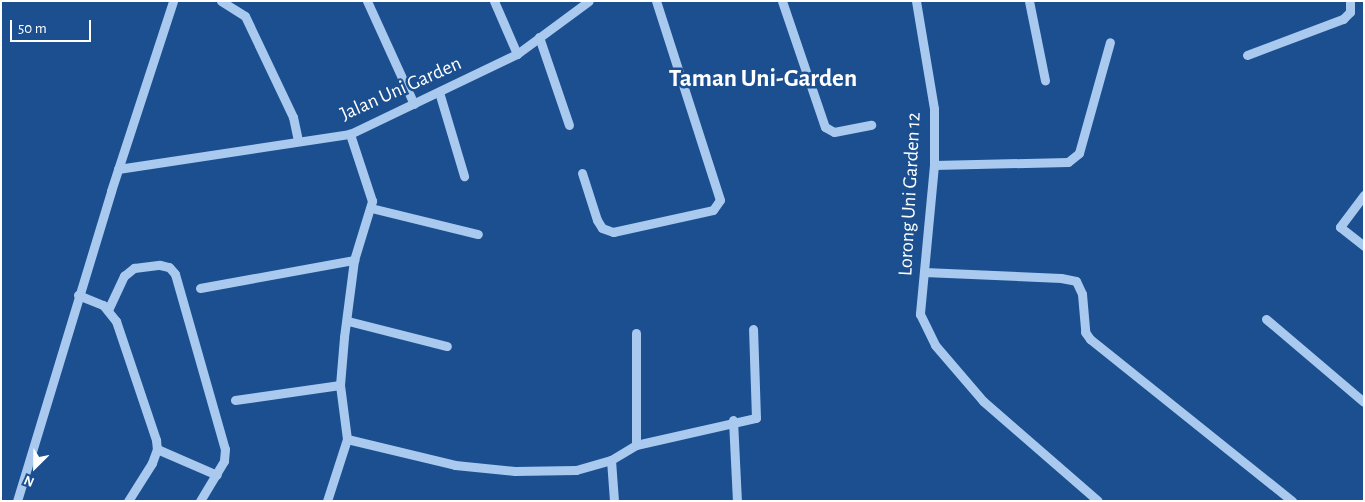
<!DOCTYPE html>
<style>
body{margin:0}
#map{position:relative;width:1365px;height:502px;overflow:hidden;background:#1b4f8f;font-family:"Alegreya Sans",sans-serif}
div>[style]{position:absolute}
.minor>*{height:9px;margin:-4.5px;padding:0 4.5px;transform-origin:4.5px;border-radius:4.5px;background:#a9c9ee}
span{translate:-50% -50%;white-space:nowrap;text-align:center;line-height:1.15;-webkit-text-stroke:5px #1b4f8f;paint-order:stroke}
.street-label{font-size:20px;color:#fff}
.district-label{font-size:25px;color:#fff;font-weight:700}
.frame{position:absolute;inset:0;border:2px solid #fff;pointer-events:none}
.north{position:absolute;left:10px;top:442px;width:50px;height:50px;-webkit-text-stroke:4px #1b4f8f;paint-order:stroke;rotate:203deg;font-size:14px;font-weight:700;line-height:20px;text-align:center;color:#fff}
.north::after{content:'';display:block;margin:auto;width:18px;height:22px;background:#fff;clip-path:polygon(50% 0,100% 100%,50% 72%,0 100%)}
.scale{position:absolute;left:10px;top:20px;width:81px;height:22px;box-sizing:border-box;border:2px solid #fff;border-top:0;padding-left:6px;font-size:15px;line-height:18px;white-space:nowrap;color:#fff;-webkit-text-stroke:4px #1b4f8f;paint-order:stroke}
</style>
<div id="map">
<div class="minor">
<div style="left:221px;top:1px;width:28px;rotate:32deg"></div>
<div style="left:245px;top:16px;width:112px;rotate:64.6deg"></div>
<div style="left:293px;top:117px;width:24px;rotate:78deg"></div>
<div style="left:367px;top:1px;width:113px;rotate:65.5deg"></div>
<div style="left:494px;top:1px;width:58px;rotate:66.5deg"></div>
<div style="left:782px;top:1px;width:133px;rotate:71.2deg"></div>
<div style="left:825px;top:127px;width:10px;rotate:29deg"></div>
<div style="left:834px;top:132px;width:38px;rotate:-11deg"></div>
<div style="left:916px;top:1px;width:109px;rotate:80.5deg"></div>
<div style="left:934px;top:109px;width:56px;rotate:90deg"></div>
<div style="left:934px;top:165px;width:150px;rotate:95.4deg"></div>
<div style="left:920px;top:314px;width:34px;rotate:64deg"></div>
<div style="left:935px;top:345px;width:74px;rotate:49.4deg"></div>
<div style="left:983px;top:401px;width:152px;rotate:41deg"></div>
<div style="left:1029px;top:1px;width:81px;rotate:78.6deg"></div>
<div style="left:539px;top:37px;width:93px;rotate:71.2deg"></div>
<div style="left:1247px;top:55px;width:103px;rotate:-20.6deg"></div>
<div style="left:1343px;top:19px;width:10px;rotate:-45deg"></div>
<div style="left:1350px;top:12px;width:11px;rotate:-90deg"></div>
<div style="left:439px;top:92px;width:88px;rotate:73.4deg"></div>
<div style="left:934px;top:165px;width:134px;rotate:-1.3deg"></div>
<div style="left:1068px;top:162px;width:14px;rotate:-39deg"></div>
<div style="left:1079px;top:153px;width:115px;rotate:-74.4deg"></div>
<div style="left:118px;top:169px;width:235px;rotate:-8.6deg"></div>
<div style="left:350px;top:134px;width:185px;rotate:-25.6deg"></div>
<div style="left:517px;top:54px;width:89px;rotate:-36.4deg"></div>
<div style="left:582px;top:173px;width:49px;rotate:72.3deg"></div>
<div style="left:597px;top:220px;width:9px;rotate:58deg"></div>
<div style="left:602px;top:228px;width:12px;rotate:20deg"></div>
<div style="left:613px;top:232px;width:102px;rotate:-12.4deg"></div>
<div style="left:713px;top:210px;width:12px;rotate:-55deg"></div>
<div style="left:720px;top:200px;width:209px;rotate:-107.8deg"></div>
<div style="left:1364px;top:195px;width:40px;rotate:127deg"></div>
<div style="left:1340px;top:227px;width:31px;rotate:38deg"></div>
<div style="left:371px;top:208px;width:110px;rotate:13.7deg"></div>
<div style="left:924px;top:272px;width:137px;rotate:2.5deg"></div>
<div style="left:1061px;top:278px;width:15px;rotate:11deg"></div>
<div style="left:1076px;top:281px;width:14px;rotate:65deg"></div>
<div style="left:1082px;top:294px;width:38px;rotate:85deg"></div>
<div style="left:1085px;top:332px;width:9px;rotate:54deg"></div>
<div style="left:1090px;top:339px;width:259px;rotate:38.7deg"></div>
<div style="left:200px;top:288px;width:157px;rotate:-10.3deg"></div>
<div style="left:78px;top:295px;width:27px;rotate:22deg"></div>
<div style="left:103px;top:305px;width:21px;rotate:51deg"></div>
<div style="left:116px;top:321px;width:126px;rotate:71.4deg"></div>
<div style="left:156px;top:440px;width:9px;rotate:84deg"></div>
<div style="left:157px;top:449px;width:15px;rotate:110deg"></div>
<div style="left:152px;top:463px;width:45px;rotate:122.3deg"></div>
<div style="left:108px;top:310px;width:38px;rotate:-65deg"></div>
<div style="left:124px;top:276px;width:13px;rotate:-39deg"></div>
<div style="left:134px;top:268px;width:26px;rotate:-7deg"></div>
<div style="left:160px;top:265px;width:9px;rotate:13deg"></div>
<div style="left:169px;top:267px;width:9px;rotate:49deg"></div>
<div style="left:175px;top:274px;width:182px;rotate:74.1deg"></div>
<div style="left:225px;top:449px;width:12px;rotate:95deg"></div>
<div style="left:224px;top:461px;width:47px;rotate:121deg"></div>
<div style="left:1266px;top:319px;width:128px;rotate:40.3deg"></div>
<div style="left:348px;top:321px;width:102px;rotate:14.2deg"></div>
<div style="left:636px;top:333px;width:112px;rotate:90deg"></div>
<div style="left:235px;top:400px;width:106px;rotate:-8.1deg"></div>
<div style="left:733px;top:420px;width:81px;rotate:87.2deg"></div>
<div style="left:347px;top:439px;width:111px;rotate:13.5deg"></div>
<div style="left:455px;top:465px;width:60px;rotate:5.7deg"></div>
<div style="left:515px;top:471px;width:61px;rotate:-0.9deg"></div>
<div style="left:576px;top:470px;width:36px;rotate:-16deg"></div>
<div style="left:611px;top:460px;width:29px;rotate:-31deg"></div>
<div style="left:636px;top:445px;width:123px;rotate:-12.7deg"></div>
<div style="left:756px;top:418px;width:89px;rotate:-91.9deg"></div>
<div style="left:157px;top:449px;width:65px;rotate:23.4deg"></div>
<div style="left:611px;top:460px;width:41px;rotate:85.8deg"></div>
<div style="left:17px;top:501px;width:324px;rotate:-73.1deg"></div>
<div style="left:111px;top:191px;width:200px;rotate:-71.9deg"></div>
<div style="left:327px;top:501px;width:65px;rotate:-72.1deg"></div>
<div style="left:347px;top:439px;width:54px;rotate:-97.4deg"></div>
<div style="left:340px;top:385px;width:48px;rotate:-85.2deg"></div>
<div style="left:344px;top:337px;width:78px;rotate:-82.6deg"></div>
<div style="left:354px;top:260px;width:62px;rotate:-73deg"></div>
<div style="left:372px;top:201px;width:71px;rotate:-108.2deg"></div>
</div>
<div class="street-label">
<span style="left:401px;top:89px;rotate:-24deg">Jalan Uni Garden</span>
<span style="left:910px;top:194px;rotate:-87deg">Lorong Uni Garden 12</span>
</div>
<div class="district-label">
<span style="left:763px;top:79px">Taman Uni-Garden</span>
</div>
<div class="frame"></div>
<div class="north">N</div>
<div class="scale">50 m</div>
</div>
